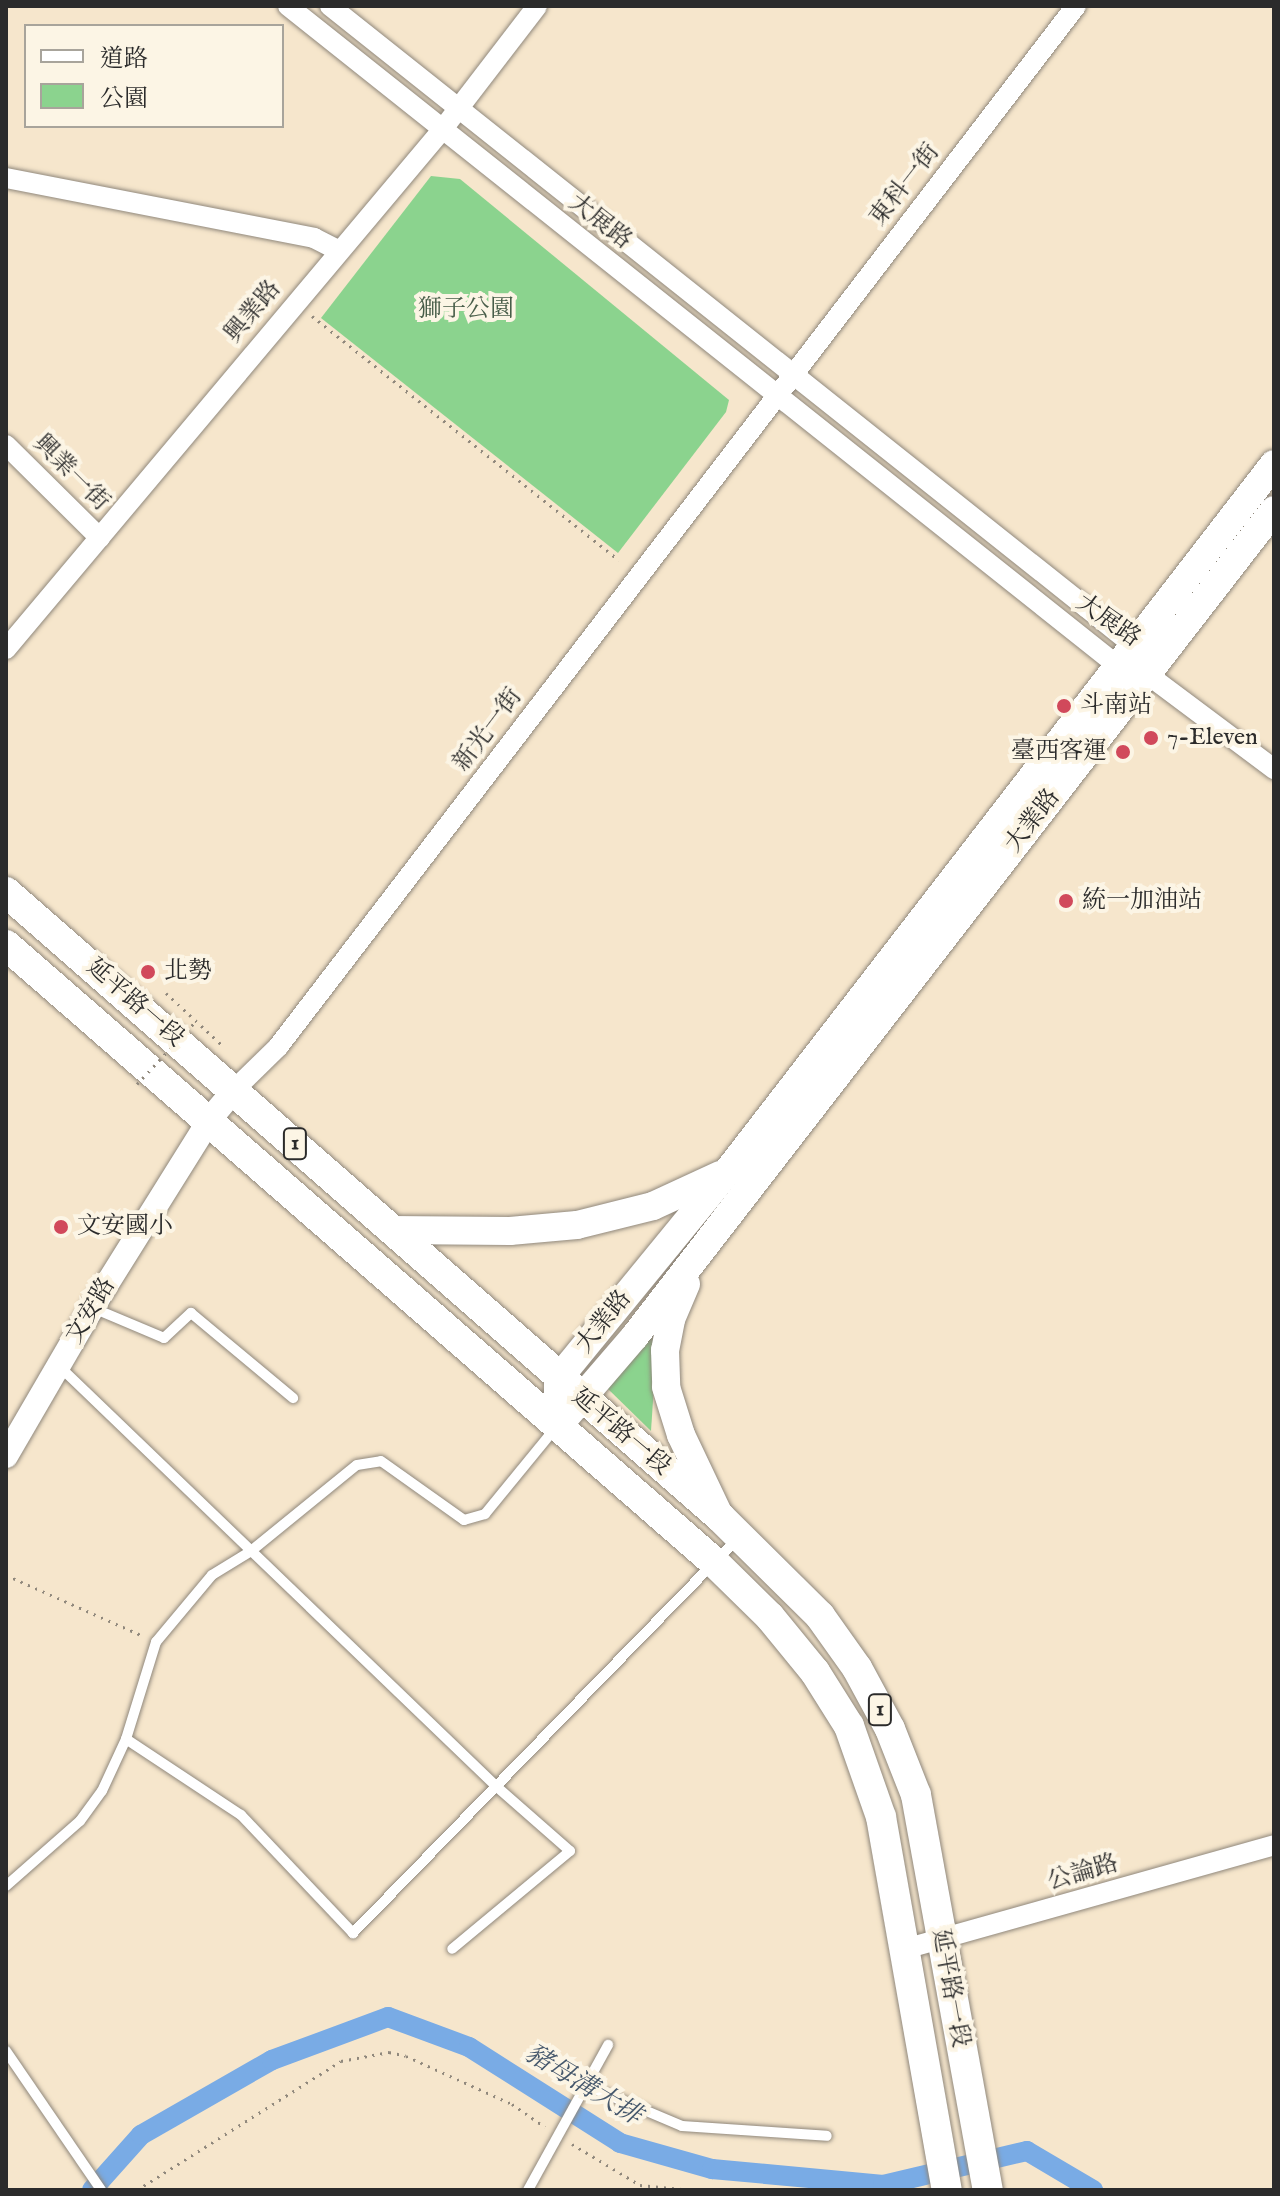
<!DOCTYPE html>
<meta charset="utf-8">
<style>
body{margin:0}
#map{position:relative;width:1280px;height:2196px;overflow:hidden;background:#f6e6cc;font-family:"IM FELL English","Noto Serif TC",serif}
div>[style]{position:absolute}
.green>*{inset:0;background:#8bd38e}
.canal>*{height:20px;margin:-10px;padding:0 10px;transform-origin:10px;border-radius:10px;background:#79abe5}
.path>*{height:3px;margin-top:-1.5px;transform-origin:0;background:repeating-linear-gradient(90deg,#90887c 0 2px,transparent 0 8px)}
.roads{filter:drop-shadow(0 0 2px #90887c) drop-shadow(0 0 2px #90887c)}
.service>*{height:10px;margin:-5px;padding:0 5px;transform-origin:5px;border-radius:5px;background:#fff}
.minor>*{height:20px;margin:-10px;padding:0 10px;transform-origin:10px;border-radius:10px;background:#fff}
.tertiary>*{height:24px;margin:-12px;padding:0 12px;transform-origin:12px;border-radius:12px;background:#fff}
.secondary>*{height:28px;margin:-14px;padding:0 14px;transform-origin:14px;border-radius:14px;background:#fff}
.primary>*{height:30px;margin:-15px;padding:0 15px;transform-origin:15px;border-radius:15px;background:#fff}
.path-bridge>*{height:3px;margin-top:-1.5px;transform-origin:0;background:repeating-linear-gradient(90deg,#90887c 0 2px,transparent 0 8px)}
.dots>*{width:22px;height:22px;translate:-50% -50%;box-sizing:border-box;border:4px solid #fcf5e5;border-radius:50%}
span{translate:-50% -50%;white-space:nowrap;text-align:center;line-height:1.15;-webkit-text-stroke:8px #fcf5e5;paint-order:stroke}
.shield-label span{padding:2px 6px;background:#fcf5e5;border:2px solid;border-radius:6px;-webkit-text-stroke-width:0}
.shield-label{font-size:22px;color:#2b2b2b;font-weight:700}
.street-label{font-size:24px;color:#2b2b2b}
.park-label{font-size:24px;color:#485d49}
.poi-label{font-size:24px;color:#2b2b2b}
.left{translate:0 -50%;text-align:left}
.right{translate:-100% -50%;text-align:right}
.water-label{font-size:26px;color:#46586c;font-style:italic}
.frame{position:absolute;inset:0;border:8px solid #2b2b2b;pointer-events:none}
.legend{position:absolute;left:24px;top:24px;width:260px;height:104px;box-sizing:border-box;background:#fcf5e5;border:2px solid #a8a49b;margin:0;padding:10px 14px;list-style:none;font-size:24px;color:#2b2b2b}
.legend li{display:flex;align-items:center;gap:16px;height:40px}
.legend b{width:40px;border:2px solid #a8a49b}
</style>
<div id="map">
<div class="green">
<div style="clip-path:polygon(431px 176px,460px 179px,729px 400px,726px 412px,618px 553px,321px 318px)"></div>
<div style="clip-path:polygon(658px 1325px,651px 1431px,606px 1387px)"></div>
</div>
<div class="canal">
<div style="left:92px;top:2190px;width:74px;rotate:-48.3deg"></div>
<div style="left:141px;top:2135px;width:151px;rotate:-29.8deg"></div>
<div style="left:272px;top:2060px;width:124px;rotate:-20.3deg"></div>
<div style="left:388px;top:2017px;width:86px;rotate:20.3deg"></div>
<div style="left:469px;top:2047px;width:179px;rotate:32.4deg"></div>
<div style="left:620px;top:2143px;width:96px;rotate:15.8deg"></div>
<div style="left:712px;top:2169px;width:172px;rotate:5.3deg"></div>
<div style="left:883px;top:2185px;width:148px;rotate:-13.3deg"></div>
<div style="left:1027px;top:2151px;width:77px;rotate:30.6deg"></div>
</div>
<div class="path">
<div style="left:312px;top:316px;width:392px;rotate:38.5deg"></div>
<div style="left:166px;top:993px;width:78px;rotate:42.9deg"></div>
<div style="left:6px;top:1575px;width:148px;rotate:24deg"></div>
<div style="left:572px;top:2144px;width:79px;rotate:31.1deg"></div>
<div style="left:640px;top:2185px;width:52px;rotate:5.5deg"></div>
<div style="left:137px;top:2190px;width:241px;rotate:-32.3deg"></div>
<div style="left:341px;top:2061px;width:49px;rotate:-10.6deg"></div>
<div style="left:389px;top:2052px;width:17px;rotate:13deg"></div>
<div style="left:406px;top:2056px;width:116px;rotate:24.4deg"></div>
<div style="left:512px;top:2104px;width:40px;rotate:34.9deg"></div>
</div>
<div class="roads">
<div class="service">
<div style="left:93px;top:1308px;width:77px;rotate:22.9deg"></div>
<div style="left:164px;top:1338px;width:37px;rotate:-43deg"></div>
<div style="left:191px;top:1313px;width:133px;rotate:39.8deg"></div>
<div style="left:59px;top:1366px;width:608px;rotate:43.87deg"></div>
<div style="left:497px;top:1787px;width:97px;rotate:41.2deg"></div>
<div style="left:570px;top:1851px;width:153px;rotate:140.3deg"></div>
<div style="left:126px;top:1739px;width:138px;rotate:33.5deg"></div>
<div style="left:241px;top:1815px;width:163px;rotate:46.5deg"></div>
<div style="left:353px;top:1933px;width:549px;rotate:-45.74deg"></div>
<div style="left:6px;top:1886px;width:98px;rotate:-41.3deg"></div>
<div style="left:80px;top:1821px;width:37px;rotate:-54deg"></div>
<div style="left:102px;top:1791px;width:57px;rotate:-65.2deg"></div>
<div style="left:126px;top:1739px;width:102px;rotate:-72.8deg"></div>
<div style="left:156px;top:1642px;width:87px;rotate:-50.1deg"></div>
<div style="left:212px;top:1575px;width:46px;rotate:-31.6deg"></div>
<div style="left:251px;top:1551px;width:136px;rotate:-39.1deg"></div>
<div style="left:357px;top:1465px;width:24px;rotate:-9deg"></div>
<div style="left:381px;top:1461px;width:102px;rotate:35.4deg"></div>
<div style="left:464px;top:1520px;width:22px;rotate:-16deg"></div>
<div style="left:485px;top:1514px;width:114px;rotate:-50.7deg"></div>
<div style="left:6px;top:2051px;width:168px;rotate:55.6deg"></div>
<div style="left:585px;top:2085px;width:105px;rotate:22.9deg"></div>
<div style="left:682px;top:2126px;width:145px;rotate:3.9deg"></div>
<div style="left:528px;top:2190px;width:166px;rotate:-61.1deg"></div>
</div>
<div class="minor">
<div style="left:288px;top:6px;width:1060px;rotate:38.49deg"></div>
<div style="left:1118px;top:666px;width:30px;rotate:15deg"></div>
<div style="left:1147px;top:674px;width:159px;rotate:36.8deg"></div>
<div style="left:330px;top:6px;width:967px;rotate:38.49deg"></div>
<div style="left:1087px;top:608px;width:59px;rotate:38.8deg"></div>
<div style="left:1133px;top:645px;width:12px;rotate:66deg"></div>
<div style="left:6px;top:178px;width:314px;rotate:11deg"></div>
<div style="left:314px;top:238px;width:27px;rotate:27deg"></div>
<div style="left:6px;top:445px;width:132px;rotate:44.7deg"></div>
<div style="left:6px;top:649px;width:678px;rotate:-49.97deg"></div>
<div style="left:442px;top:130px;width:156px;rotate:-52.5deg"></div>
<div style="left:234px;top:1090px;width:62px;rotate:-44.3deg"></div>
<div style="left:278px;top:1047px;width:1312px;rotate:-52.53deg"></div>
<div style="left:905px;top:1949px;width:383px;rotate:-15.7deg"></div>
</div>
<div class="tertiary">
<div style="left:6px;top:1456px;width:171px;rotate:-59.8deg"></div>
<div style="left:92px;top:1308px;width:223px;rotate:-58deg"></div>
<div style="left:210px;top:1119px;width:38px;rotate:-50deg"></div>
</div>
<div class="secondary">
<div style="left:391px;top:1230px;width:119px;rotate:0.5deg"></div>
<div style="left:510px;top:1231px;width:67px;rotate:-5.1deg"></div>
<div style="left:577px;top:1225px;width:78px;rotate:-14deg"></div>
<div style="left:653px;top:1206px;width:74px;rotate:-24.8deg"></div>
<div style="left:686px;top:1284px;width:39px;rotate:113deg"></div>
<div style="left:671px;top:1320px;width:31px;rotate:101deg"></div>
<div style="left:665px;top:1350px;width:37px;rotate:88deg"></div>
<div style="left:666px;top:1387px;width:50px;rotate:72.6deg"></div>
<div style="left:681px;top:1435px;width:91px;rotate:64.6deg"></div>
<div style="left:568px;top:1414px;width:103px;rotate:-49.3deg"></div>
<div style="left:635px;top:1336px;width:1044px;rotate:-52.27deg"></div>
<div style="left:558px;top:1425px;width:46px;rotate:-90deg"></div>
<div style="left:558px;top:1379px;width:269px;rotate:-50.7deg"></div>
<div style="left:728px;top:1171px;width:893px;rotate:-52.32deg"></div>
</div>
<div class="primary">
<div style="left:6px;top:892px;width:949px;rotate:41.2deg"></div>
<div style="left:720px;top:1517px;width:141px;rotate:44.7deg"></div>
<div style="left:820px;top:1616px;width:64px;rotate:54.6deg"></div>
<div style="left:857px;top:1668px;width:69px;rotate:61.6deg"></div>
<div style="left:890px;top:1729px;width:71px;rotate:68.5deg"></div>
<div style="left:916px;top:1795px;width:402px;rotate:79.7deg"></div>
<div style="left:6px;top:945px;width:939px;rotate:41.07deg"></div>
<div style="left:714px;top:1562px;width:78px;rotate:44.5deg"></div>
<div style="left:770px;top:1617px;width:71px;rotate:50.7deg"></div>
<div style="left:815px;top:1672px;width:64px;rotate:57.8deg"></div>
<div style="left:849px;top:1726px;width:96px;rotate:70.6deg"></div>
<div style="left:881px;top:1817px;width:379px;rotate:80deg"></div>
</div>
</div>
<div class="path-bridge">
<div style="left:137px;top:1084px;width:86px;rotate:-46.9deg"></div>
</div>
<div class="dots">
<div style="left:1064px;top:706px;background:#d1495b"></div>
<div style="left:1151px;top:738px;background:#d1495b"></div>
<div style="left:1123px;top:752px;background:#d1495b"></div>
<div style="left:1066px;top:901px;background:#d1495b"></div>
<div style="left:148px;top:972px;background:#d1495b"></div>
<div style="left:61px;top:1227px;background:#d1495b"></div>
</div>
<div class="shield-label">
<span style="left:295px;top:1144px">1</span>
<span style="left:880px;top:1710px">1</span>
</div>
<div class="street-label">
<span style="left:905px;top:185px;rotate:-52deg">東科一街</span>
<span style="left:600px;top:222px;rotate:38deg">大展路</span>
<span style="left:253px;top:312px;rotate:-50deg">興業路</span>
<span style="left:71px;top:473px;rotate:45deg">興業一街</span>
<span style="left:1108px;top:621px;rotate:35deg">大展路</span>
<span style="left:488px;top:730px;rotate:-53deg">新光一街</span>
<span style="left:1033px;top:821px;rotate:-52deg">大業路</span>
<span style="left:135px;top:1003px;rotate:41deg">延平路一段</span>
<span style="left:91px;top:1311px;rotate:-59deg">文安路</span>
<span style="left:604px;top:1322px;rotate:-51deg">大業路</span>
<span style="left:621px;top:1432px;rotate:40deg">延平路一段</span>
<span style="left:1083px;top:1873px;rotate:-16deg">公論路</span>
<span style="left:950px;top:1988px;rotate:80deg">延平路一段</span>
</div>
<div class="park-label">
<span style="left:466px;top:310px">獅子公園</span>
</div>
<div class="poi-label">
<span class="left" style="left:1080px;top:706px">斗南站</span>
<span class="left" style="left:1167px;top:738px">7-Eleven</span>
<span class="right" style="left:1107px;top:752px">臺西客運</span>
<span class="left" style="left:1082px;top:901px">統一加油站</span>
<span class="left" style="left:164px;top:972px">北勢</span>
<span class="left" style="left:77px;top:1227px">文安國小</span>
</div>
<div class="water-label">
<span style="left:583px;top:2085px;rotate:31deg">豬母溝大排</span>
</div>
<div class="frame"></div>
<ul class="legend">
<li><b style="height:10px;background:#fff"></b>道路</li>
<li><b style="height:22px;background:#8bd38e"></b>公園</li>
</ul>
</div>
